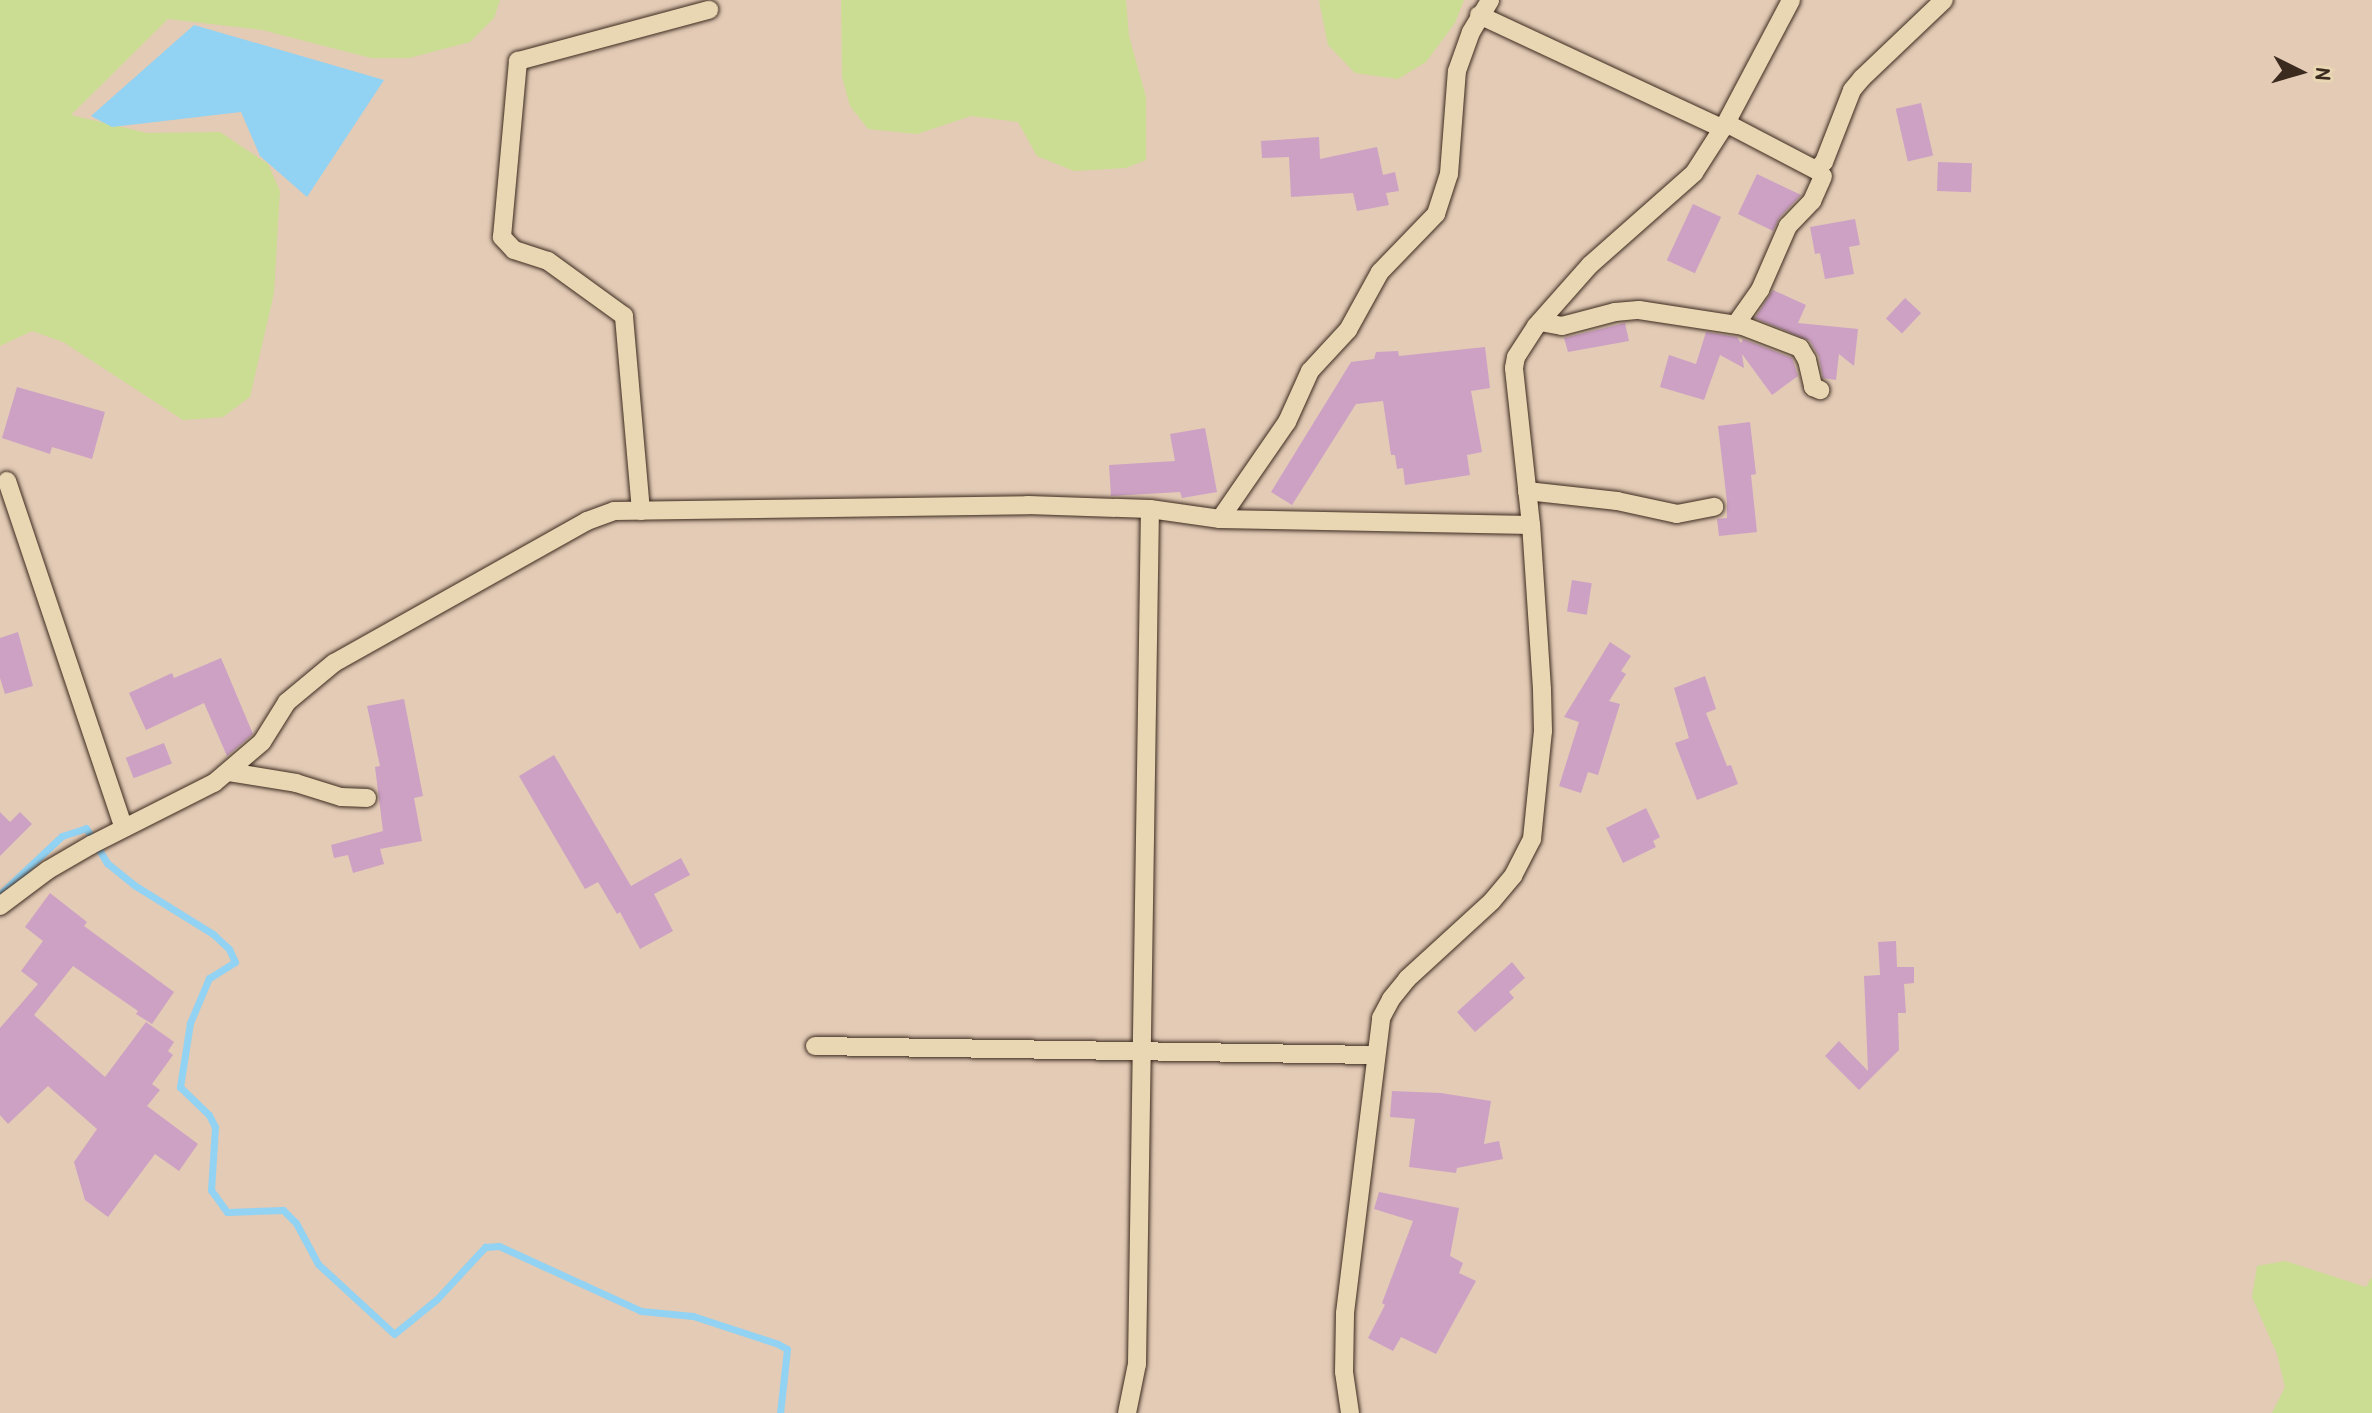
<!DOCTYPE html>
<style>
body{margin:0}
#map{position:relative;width:2372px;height:1413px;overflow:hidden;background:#e3cbb6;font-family:"Patrick Hand",sans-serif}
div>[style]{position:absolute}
.green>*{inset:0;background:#cbdd92}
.water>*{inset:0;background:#92d2f3}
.stream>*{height:7px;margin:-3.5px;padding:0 3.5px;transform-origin:3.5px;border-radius:3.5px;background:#92d2f3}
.building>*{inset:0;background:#cda1c4;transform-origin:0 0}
.roads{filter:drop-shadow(0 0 2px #3b2a1e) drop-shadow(0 0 2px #3b2a1e)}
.minor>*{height:18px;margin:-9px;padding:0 9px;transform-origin:9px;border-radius:9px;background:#e9d6b3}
span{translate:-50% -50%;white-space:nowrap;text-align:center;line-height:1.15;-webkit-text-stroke:6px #e9d6b3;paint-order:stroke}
.north{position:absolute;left:2260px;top:32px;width:80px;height:80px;-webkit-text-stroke:6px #e9d6b3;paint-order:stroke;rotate:95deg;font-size:22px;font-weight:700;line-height:32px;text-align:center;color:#3b2a1e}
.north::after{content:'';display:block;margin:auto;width:28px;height:36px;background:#3b2a1e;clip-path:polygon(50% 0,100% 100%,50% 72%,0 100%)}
</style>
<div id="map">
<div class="green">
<div style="clip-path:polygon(0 0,500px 0,494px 18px,470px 42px,409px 58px,371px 58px,262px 30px,168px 19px,71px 115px,147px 133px,220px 132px,268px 164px,280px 191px,274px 293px,250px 397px,223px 417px,183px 420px,63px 342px,32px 331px,0 346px)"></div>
<div style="clip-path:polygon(841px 0,1126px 0,1129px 36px,1146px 97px,1146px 160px,1126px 168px,1074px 171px,1037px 156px,1018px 122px,971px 116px,917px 134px,868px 129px,850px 106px,842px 77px)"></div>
<div style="clip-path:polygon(1319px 0,1464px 0,1455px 23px,1426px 62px,1398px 79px,1355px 73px,1328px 45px)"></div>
<div style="clip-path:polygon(2285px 1261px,2366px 1287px,2372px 1277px,2372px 1413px,2272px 1413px,2285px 1387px,2277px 1354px,2252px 1297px,2257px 1266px)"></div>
</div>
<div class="water">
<div style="clip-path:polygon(194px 25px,384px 80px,307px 197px,260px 156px,241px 112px,112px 127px,91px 116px)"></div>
</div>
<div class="stream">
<div style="left:0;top:894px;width:85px;rotate:-43.1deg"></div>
<div style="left:62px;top:836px;width:25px;rotate:-18deg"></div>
<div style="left:86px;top:828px;width:41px;rotate:59deg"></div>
<div style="left:107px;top:863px;width:35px;rotate:39deg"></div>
<div style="left:134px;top:885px;width:93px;rotate:31.8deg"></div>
<div style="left:213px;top:934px;width:22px;rotate:43deg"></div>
<div style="left:229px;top:949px;width:14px;rotate:65deg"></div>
<div style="left:235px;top:962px;width:31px;rotate:148deg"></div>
<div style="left:209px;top:978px;width:49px;rotate:112.9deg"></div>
<div style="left:190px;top:1023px;width:65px;rotate:98.9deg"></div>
<div style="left:180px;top:1087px;width:40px;rotate:44deg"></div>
<div style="left:209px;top:1115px;width:13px;rotate:63deg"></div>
<div style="left:215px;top:1127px;width:63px;rotate:93.6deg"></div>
<div style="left:211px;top:1190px;width:27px;rotate:54deg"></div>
<div style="left:227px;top:1212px;width:56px;rotate:-2deg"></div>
<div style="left:283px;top:1210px;width:18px;rotate:45deg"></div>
<div style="left:296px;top:1223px;width:47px;rotate:61.8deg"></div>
<div style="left:318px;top:1264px;width:103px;rotate:42.6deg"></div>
<div style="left:394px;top:1334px;width:55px;rotate:-39.1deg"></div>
<div style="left:437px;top:1299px;width:71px;rotate:-47.3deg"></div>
<div style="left:485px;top:1247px;width:14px;rotate:-4deg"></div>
<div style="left:499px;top:1246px;width:156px;rotate:24.6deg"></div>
<div style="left:641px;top:1311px;width:52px;rotate:5.5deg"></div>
<div style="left:693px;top:1316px;width:89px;rotate:18.2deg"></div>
<div style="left:778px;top:1344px;width:10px;rotate:29deg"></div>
<div style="left:787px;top:1349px;width:64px;rotate:96.2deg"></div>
</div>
<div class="building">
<div style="left:1921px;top:103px;width:54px;height:26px;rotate:77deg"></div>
<div style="clip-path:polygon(1319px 137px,1320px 159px,1377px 147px,1383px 175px,1395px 172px,1399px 191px,1386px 193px,1389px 205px,1357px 211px,1353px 193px,1291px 197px,1289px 157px,1262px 158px,1261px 141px)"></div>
<div style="left:1938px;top:162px;width:34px;height:29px;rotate:2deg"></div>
<div style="clip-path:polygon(1757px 174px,1801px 195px,1779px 218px,1773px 231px,1738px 214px)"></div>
<div style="left:1693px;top:204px;width:31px;height:62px;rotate:25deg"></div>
<div style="clip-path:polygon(1855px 219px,1860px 245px,1849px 247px,1854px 274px,1825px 279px,1820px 253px,1815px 254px,1810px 227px)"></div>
<div style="clip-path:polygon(1773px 290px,1806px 305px,1798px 323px,1858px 329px,1854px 366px,1839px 354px,1836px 380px,1823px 378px,1819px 357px,1810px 341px,1755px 318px)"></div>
<div style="left:1905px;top:298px;width:22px;height:28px;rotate:43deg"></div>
<div style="clip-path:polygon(1625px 323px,1629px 341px,1568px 352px,1564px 338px)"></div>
<div style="clip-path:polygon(1706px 332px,1737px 337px,1741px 343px,1743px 339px,1792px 358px,1798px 376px,1772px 395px,1742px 354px,1744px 368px,1720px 355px,1704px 400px,1660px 387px,1669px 355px,1696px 364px)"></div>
<div style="clip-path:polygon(1485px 347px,1490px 388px,1471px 391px,1482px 452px,1467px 455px,1470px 475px,1405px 485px,1403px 468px,1397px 469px,1395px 455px,1391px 455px,1383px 401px,1356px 404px,1292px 505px,1271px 492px,1351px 362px,1374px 359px,1376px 352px,1398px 351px,1399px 356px)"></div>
<div style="clip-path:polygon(17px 387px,105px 412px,92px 459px,52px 447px,50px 454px,2px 438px)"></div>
<div style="clip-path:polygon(1750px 422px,1756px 474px,1751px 475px,1757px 532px,1719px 536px,1717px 519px,1727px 518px,1727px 502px,1718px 426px)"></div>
<div style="clip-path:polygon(1205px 428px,1217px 492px,1182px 498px,1180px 492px,1111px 496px,1109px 465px,1175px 461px,1170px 434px)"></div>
<div style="left:1572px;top:580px;width:20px;height:32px;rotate:9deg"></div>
<div style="clip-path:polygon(18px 632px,33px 686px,5px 694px,0 678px,0 638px)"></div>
<div style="clip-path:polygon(1610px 642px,1631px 656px,1621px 671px,1626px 674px,1609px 701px,1620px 704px,1598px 775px,1588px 772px,1581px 793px,1559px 786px,1579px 722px,1564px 717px)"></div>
<div style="clip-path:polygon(221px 658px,253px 734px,227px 756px,204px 703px,146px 730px,129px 693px,172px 673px,174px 678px)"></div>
<div style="clip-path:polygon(1705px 676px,1716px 709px,1706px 713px,1727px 766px,1731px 765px,1738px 784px,1697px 800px,1675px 743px,1689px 738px,1674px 688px)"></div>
<div style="clip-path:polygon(404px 699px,423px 796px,414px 798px,422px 841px,380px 849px,384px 864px,353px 873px,348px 855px,334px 858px,331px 845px,383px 831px,375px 767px,380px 766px,367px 706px)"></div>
<div style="left:164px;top:743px;width:22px;height:41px;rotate:69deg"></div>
<div style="clip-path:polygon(554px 755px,631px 886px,681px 858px,690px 875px,654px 894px,673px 931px,640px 949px,620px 912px,617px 914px,598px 882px,585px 889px,519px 776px)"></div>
<div style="clip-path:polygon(1646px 808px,1660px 837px,1653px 841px,1656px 847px,1623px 863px,1606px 828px)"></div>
<div style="clip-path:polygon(0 812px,10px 822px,20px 812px,32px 824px,0 856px)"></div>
<div style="clip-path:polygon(50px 893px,87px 922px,84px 926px,174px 992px,152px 1024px,136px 1014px,138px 1011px,73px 966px,34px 1015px,105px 1077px,146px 1022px,174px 1042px,168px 1051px,173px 1055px,152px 1084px,160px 1090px,147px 1106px,198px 1144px,179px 1171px,155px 1154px,108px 1217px,85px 1200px,74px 1162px,97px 1129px,48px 1086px,8px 1124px,0 1115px,0 1028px,38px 984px,21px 971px,43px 941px,25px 927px)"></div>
<div style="clip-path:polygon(1896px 941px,1897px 967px,1914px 967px,1914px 983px,1904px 984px,1906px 1013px,1898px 1013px,1899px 1050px,1859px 1090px,1825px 1056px,1839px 1041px,1868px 1071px,1864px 976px,1880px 975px,1878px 942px)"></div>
<div style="clip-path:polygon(1512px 962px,1525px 978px,1509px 992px,1514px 998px,1475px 1032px,1457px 1012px)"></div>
<div style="clip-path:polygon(1392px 1091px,1441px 1093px,1491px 1101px,1484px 1144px,1499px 1141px,1503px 1159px,1457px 1168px,1456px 1173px,1409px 1167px,1415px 1119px,1390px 1117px)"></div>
<div style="clip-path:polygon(1379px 1192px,1459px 1208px,1450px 1256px,1463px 1263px,1459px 1273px,1476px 1281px,1436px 1354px,1401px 1337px,1393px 1351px,1368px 1338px,1385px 1305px,1382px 1303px,1413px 1221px,1374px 1209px)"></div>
</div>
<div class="roads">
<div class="minor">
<div style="left:1479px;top:15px;width:269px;rotate:25deg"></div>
<div style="left:1726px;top:123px;width:102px;rotate:27.6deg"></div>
<div style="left:1816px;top:170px;width:11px;rotate:-45deg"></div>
<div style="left:1824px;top:162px;width:77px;rotate:-68.7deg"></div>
<div style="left:1852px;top:90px;width:16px;rotate:-50deg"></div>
<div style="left:1862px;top:78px;width:113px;rotate:-43.6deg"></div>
<div style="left:1540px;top:322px;width:22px;rotate:10deg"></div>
<div style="left:1562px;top:326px;width:55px;rotate:-14.8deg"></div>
<div style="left:1615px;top:312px;width:24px;rotate:-5deg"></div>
<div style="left:1639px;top:310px;width:105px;rotate:8.7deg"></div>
<div style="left:1743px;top:326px;width:61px;rotate:21.1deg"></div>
<div style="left:1800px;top:348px;width:14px;rotate:60deg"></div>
<div style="left:1807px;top:360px;width:28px;rotate:77deg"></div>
<div style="left:1813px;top:387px;width:8px;rotate:23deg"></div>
<div style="left:1736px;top:324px;width:42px;rotate:-54.8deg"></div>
<div style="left:1760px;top:290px;width:70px;rotate:-66.4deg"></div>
<div style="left:1788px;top:226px;width:35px;rotate:-46deg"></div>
<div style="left:1812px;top:201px;width:27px;rotate:-66deg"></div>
<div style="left:7px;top:481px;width:366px;rotate:71.4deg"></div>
<div style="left:1527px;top:491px;width:91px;rotate:6.3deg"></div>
<div style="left:1617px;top:501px;width:61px;rotate:12.2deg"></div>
<div style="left:1677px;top:514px;width:38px;rotate:-11deg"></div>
<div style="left:641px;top:511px;width:196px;rotate:-95deg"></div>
<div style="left:624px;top:316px;width:94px;rotate:-144.1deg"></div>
<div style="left:548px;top:261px;width:36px;rotate:-162deg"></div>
<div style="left:514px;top:250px;width:18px;rotate:-133deg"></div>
<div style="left:502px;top:237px;width:177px;rotate:-84.8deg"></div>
<div style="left:518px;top:61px;width:198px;rotate:-15deg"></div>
<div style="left:1220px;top:519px;width:118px;rotate:-55.4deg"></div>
<div style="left:1287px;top:422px;width:56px;rotate:-65.7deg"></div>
<div style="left:1310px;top:371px;width:56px;rotate:-47.2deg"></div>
<div style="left:1348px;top:330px;width:66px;rotate:-61.1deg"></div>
<div style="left:1380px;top:272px;width:81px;rotate:-46deg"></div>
<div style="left:1436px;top:214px;width:42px;rotate:-72deg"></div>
<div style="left:1449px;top:174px;width:103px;rotate:-85.6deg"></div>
<div style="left:1457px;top:71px;width:41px;rotate:-70.3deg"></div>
<div style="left:1471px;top:32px;width:37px;rotate:-59deg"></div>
<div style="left:229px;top:772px;width:68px;rotate:9.3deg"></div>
<div style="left:296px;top:783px;width:47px;rotate:17.3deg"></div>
<div style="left:341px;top:797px;width:26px;rotate:2deg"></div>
<div style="left:0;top:906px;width:60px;rotate:-36.9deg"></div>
<div style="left:48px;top:870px;width:50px;rotate:-30.2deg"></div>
<div style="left:91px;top:845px;width:138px;rotate:-26.8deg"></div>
<div style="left:214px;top:783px;width:63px;rotate:-40.5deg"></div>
<div style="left:262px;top:742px;width:47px;rotate:-58deg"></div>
<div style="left:287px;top:702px;width:61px;rotate:-39.7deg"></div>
<div style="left:334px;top:663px;width:290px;rotate:-29.3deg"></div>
<div style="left:587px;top:521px;width:29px;rotate:-20deg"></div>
<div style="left:614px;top:511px;width:414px;rotate:-0.8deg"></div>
<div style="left:1028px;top:505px;width:122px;rotate:1.9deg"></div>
<div style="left:1150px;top:509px;width:71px;rotate:8.1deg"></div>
<div style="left:1220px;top:519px;width:311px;rotate:1.1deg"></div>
<div style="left:815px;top:1046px;width:559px;rotate:0.92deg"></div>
<div style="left:1127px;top:1413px;width:50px;rotate:-78.5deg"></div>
<div style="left:1137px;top:1364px;width:855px;rotate:-89.13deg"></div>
<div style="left:1350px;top:1413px;width:41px;rotate:-98.3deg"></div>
<div style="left:1344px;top:1372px;width:59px;rotate:-89deg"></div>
<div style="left:1345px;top:1313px;width:297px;rotate:-83deg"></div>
<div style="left:1381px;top:1018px;width:21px;rotate:-62deg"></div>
<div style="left:1391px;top:999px;width:26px;rotate:-51deg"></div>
<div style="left:1407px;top:979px;width:115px;rotate:-42.5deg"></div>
<div style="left:1492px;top:901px;width:33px;rotate:-50deg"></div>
<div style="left:1513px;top:876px;width:42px;rotate:-62.8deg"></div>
<div style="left:1532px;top:839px;width:109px;rotate:-84.2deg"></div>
<div style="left:1543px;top:731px;width:42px;rotate:-91.4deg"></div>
<div style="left:1542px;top:689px;width:164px;rotate:-93.8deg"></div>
<div style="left:1531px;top:525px;width:158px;rotate:-96.2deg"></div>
<div style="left:1514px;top:368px;width:11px;rotate:-80deg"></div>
<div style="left:1516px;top:357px;width:37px;rotate:-57deg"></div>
<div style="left:1536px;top:326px;width:81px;rotate:-48.5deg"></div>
<div style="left:1590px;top:265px;width:139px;rotate:-41.5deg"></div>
<div style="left:1694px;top:173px;width:59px;rotate:-57.4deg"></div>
<div style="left:1726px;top:123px;width:139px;rotate:-62.1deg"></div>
</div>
</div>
<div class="north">N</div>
</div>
